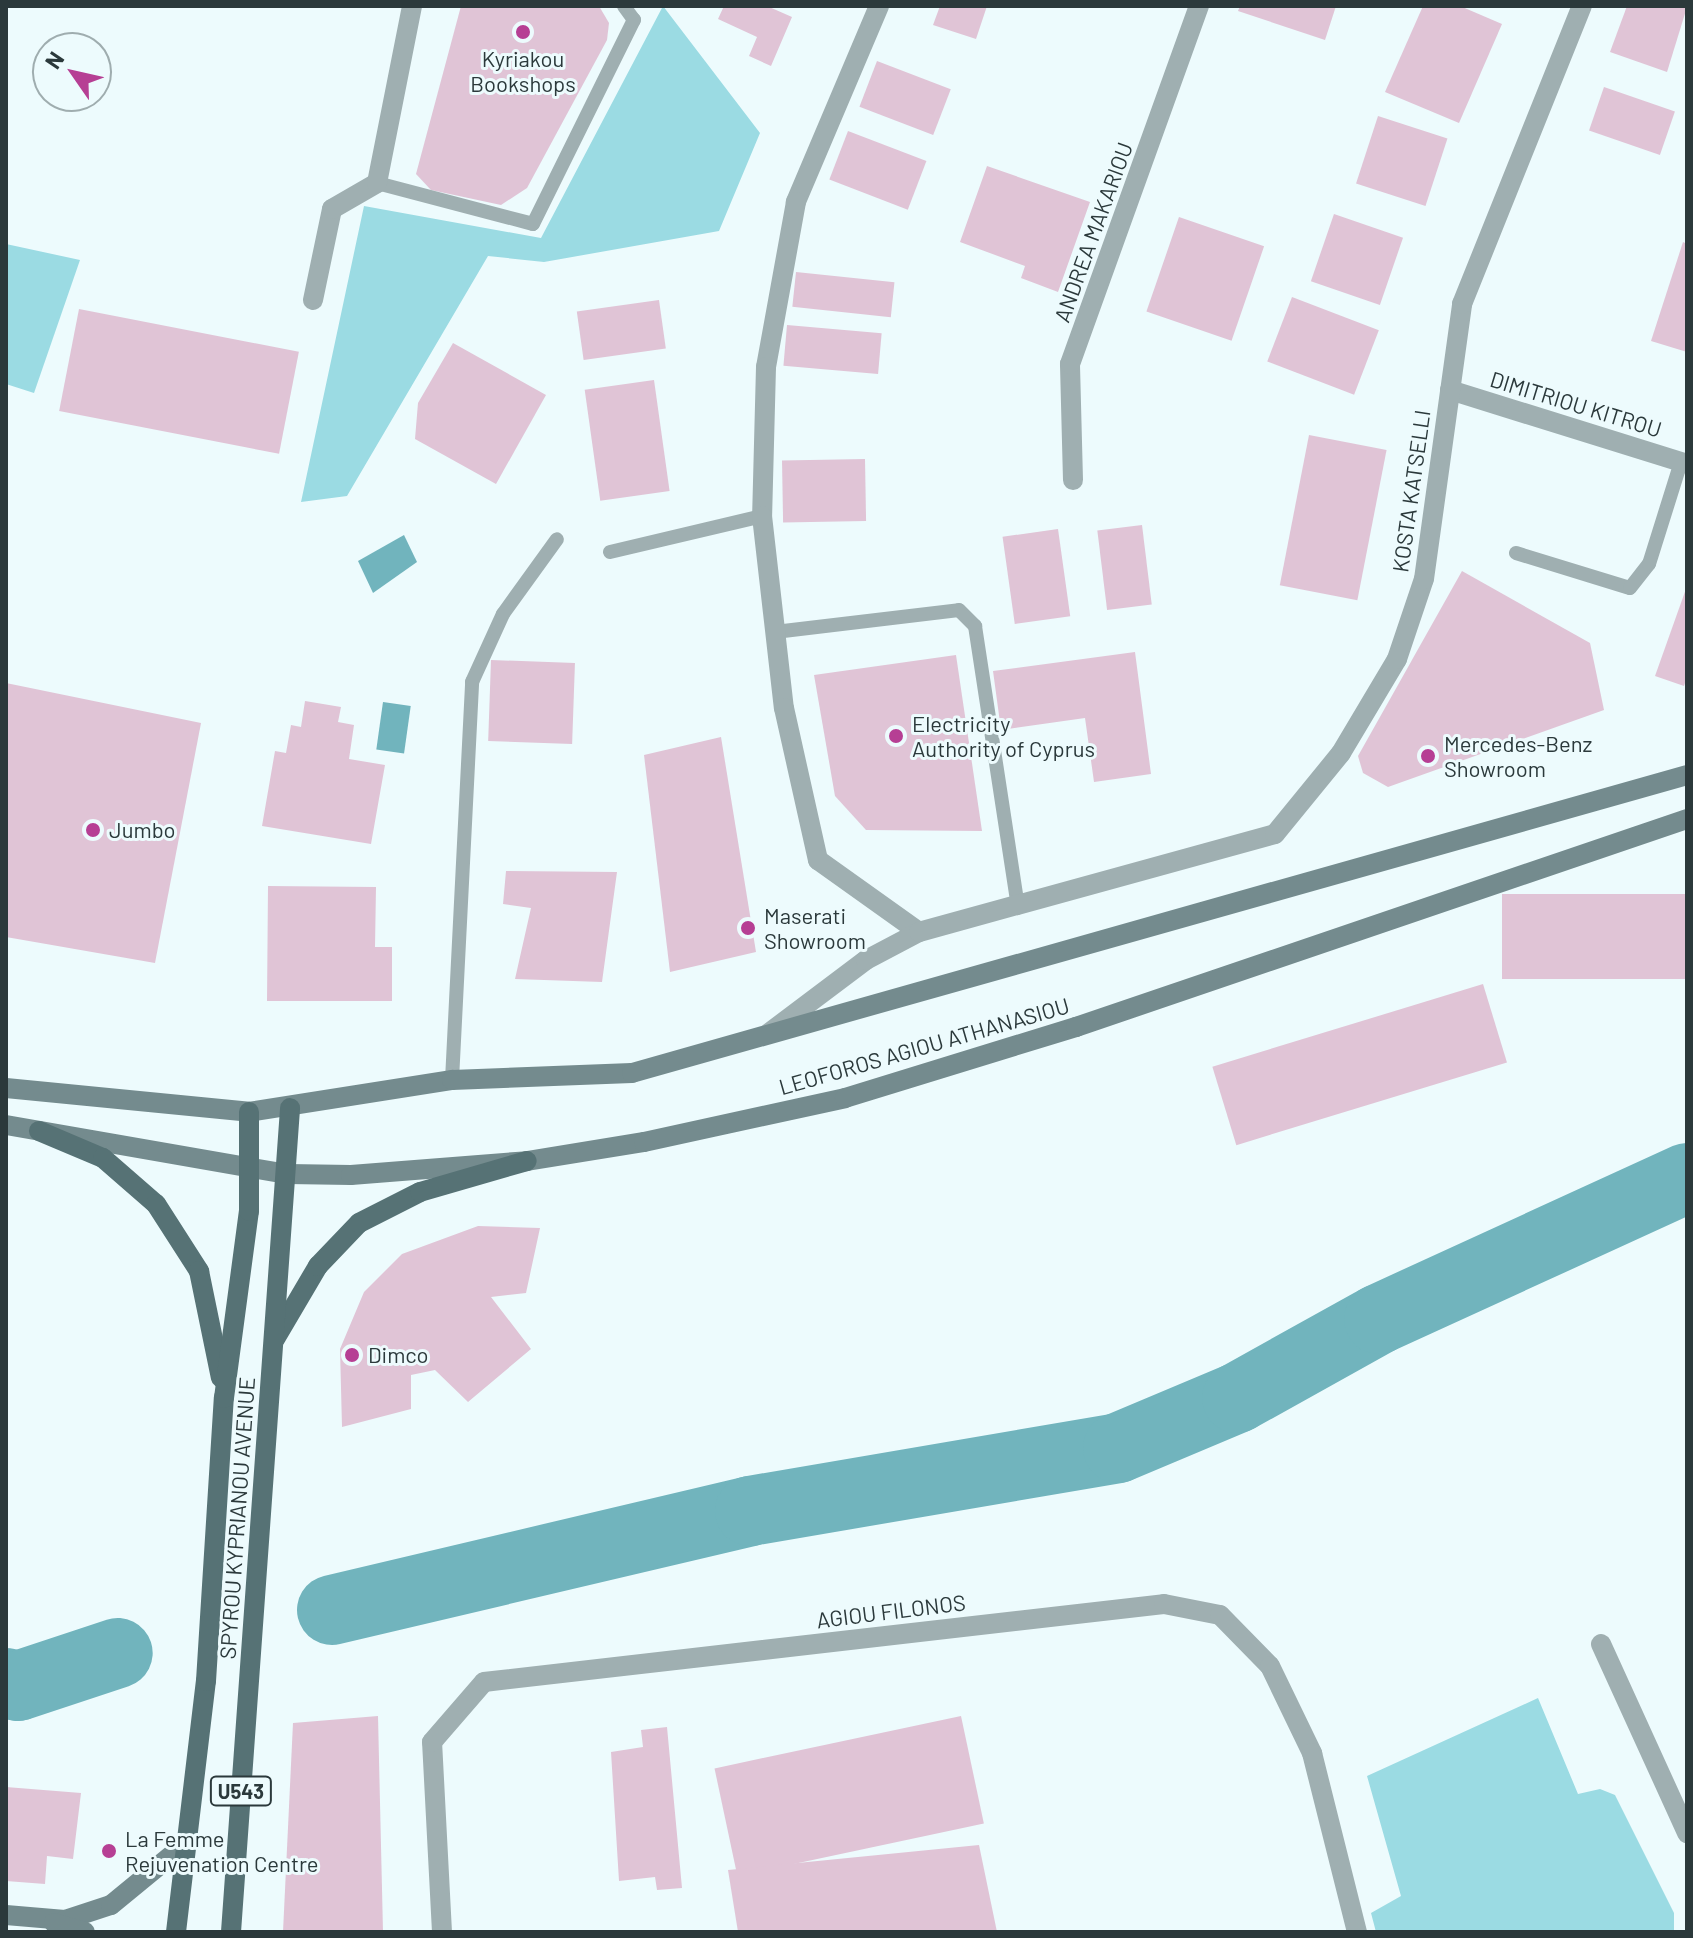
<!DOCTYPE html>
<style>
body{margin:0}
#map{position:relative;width:1693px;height:1938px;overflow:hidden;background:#edfbfd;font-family:Barlow,sans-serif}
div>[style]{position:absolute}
.green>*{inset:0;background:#9bdbe3}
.water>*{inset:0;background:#71b4bd;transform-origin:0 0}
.river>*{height:70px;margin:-35px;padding:0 35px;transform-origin:35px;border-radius:35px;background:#71b4bd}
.building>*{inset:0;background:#e0c4d6;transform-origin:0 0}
.lane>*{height:14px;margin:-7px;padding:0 7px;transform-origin:7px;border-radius:7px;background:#9fafb1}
.street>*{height:20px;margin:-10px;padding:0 10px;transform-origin:10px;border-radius:10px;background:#9fafb1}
.secondary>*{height:20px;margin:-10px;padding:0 10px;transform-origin:10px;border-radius:10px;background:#748b8e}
.primary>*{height:20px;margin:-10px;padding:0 10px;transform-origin:10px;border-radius:10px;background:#567275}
.dots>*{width:22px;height:22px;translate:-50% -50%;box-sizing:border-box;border:4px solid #edfbfd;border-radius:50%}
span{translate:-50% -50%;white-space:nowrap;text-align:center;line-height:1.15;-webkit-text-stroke:6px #edfbfd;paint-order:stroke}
.shield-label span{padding:2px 6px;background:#edfbfd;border:2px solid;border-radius:6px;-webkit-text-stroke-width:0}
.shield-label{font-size:20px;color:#2b393b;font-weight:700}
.poi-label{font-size:22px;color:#2b393b}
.left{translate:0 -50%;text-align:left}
.street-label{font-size:22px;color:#2b393b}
.frame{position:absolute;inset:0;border:8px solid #2b393b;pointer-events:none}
.north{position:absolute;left:32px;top:32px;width:80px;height:80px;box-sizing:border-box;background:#edfbfd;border:2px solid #9fadaf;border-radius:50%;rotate:304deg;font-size:22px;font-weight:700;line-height:32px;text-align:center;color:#2b393b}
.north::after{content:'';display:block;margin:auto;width:28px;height:36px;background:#b63f94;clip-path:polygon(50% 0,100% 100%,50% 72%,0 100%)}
</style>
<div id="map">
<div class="green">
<div style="clip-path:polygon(663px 6px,760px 133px,719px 231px,544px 262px,488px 256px,347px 496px,301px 502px,364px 206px,541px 238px)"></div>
<div style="clip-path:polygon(6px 244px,80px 260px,34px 393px,6px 384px)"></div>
<div style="clip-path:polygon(1538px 1698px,1578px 1794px,1600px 1789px,1615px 1795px,1674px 1913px,1674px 1932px,1376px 1932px,1371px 1913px,1401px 1896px,1367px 1776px)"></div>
</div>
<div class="water">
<div style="clip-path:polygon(404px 535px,417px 562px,373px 593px,358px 561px)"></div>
<div style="left:383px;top:702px;width:28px;height:48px;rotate:8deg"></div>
</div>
<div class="river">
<div style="left:332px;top:1610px;width:430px;rotate:-13.3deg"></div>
<div style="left:750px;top:1511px;width:373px;rotate:-9.7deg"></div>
<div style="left:1118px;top:1448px;width:129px;rotate:-22.8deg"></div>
<div style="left:1237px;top:1398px;width:162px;rotate:-29.1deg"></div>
<div style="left:1379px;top:1319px;width:339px;rotate:-24.6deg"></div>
<div style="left:6px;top:1683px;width:12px;rotate:14deg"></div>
<div style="left:18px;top:1686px;width:105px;rotate:-18.3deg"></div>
</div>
<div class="building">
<div style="clip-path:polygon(461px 6px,599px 6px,609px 23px,607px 40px,527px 188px,501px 205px,431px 190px,416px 174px)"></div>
<div style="clip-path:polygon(724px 6px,767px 6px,792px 17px,771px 66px,749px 56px,757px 37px,718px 19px)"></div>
<div style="clip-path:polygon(940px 6px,987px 6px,976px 39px,933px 25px)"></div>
<div style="clip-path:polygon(1240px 6px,1336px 6px,1325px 40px,1238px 11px)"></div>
<div style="clip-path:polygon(1423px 6px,1460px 6px,1502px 24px,1459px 123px,1385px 92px)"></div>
<div style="clip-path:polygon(1627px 6px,1687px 7px,1667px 72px,1610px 52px)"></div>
<div style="left:877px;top:61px;width:79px;height:49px;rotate:21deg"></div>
<div style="left:1604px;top:87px;width:75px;height:46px;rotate:19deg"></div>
<div style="left:1378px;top:116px;width:73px;height:71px;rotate:18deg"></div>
<div style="left:848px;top:131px;width:84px;height:52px;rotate:21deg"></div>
<div style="clip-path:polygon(987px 166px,1090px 202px,1058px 292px,1021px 278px,1025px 266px,960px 242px)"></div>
<div style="left:1334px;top:214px;width:73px;height:71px;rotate:19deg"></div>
<div style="left:1179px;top:217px;width:90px;height:100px;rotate:19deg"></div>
<div style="clip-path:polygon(1683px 242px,1687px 244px,1687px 352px,1651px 341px)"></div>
<div style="left:796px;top:272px;width:99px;height:35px;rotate:6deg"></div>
<div style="left:1292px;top:297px;width:93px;height:69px;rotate:21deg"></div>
<div style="left:659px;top:300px;width:49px;height:83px;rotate:82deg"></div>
<div style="left:79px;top:309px;width:224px;height:104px;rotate:11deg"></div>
<div style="left:787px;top:325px;width:95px;height:41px;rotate:5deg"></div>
<div style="clip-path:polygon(453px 343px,546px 395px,496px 484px,415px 439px,418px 403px)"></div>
<div style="left:654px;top:380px;width:112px;height:70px;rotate:82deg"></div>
<div style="left:1309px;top:435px;width:79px;height:153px;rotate:11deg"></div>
<div style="left:865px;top:459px;width:62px;height:83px;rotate:89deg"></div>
<div style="left:1142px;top:525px;width:80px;height:45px;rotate:83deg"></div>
<div style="left:1058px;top:529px;width:88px;height:56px;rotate:82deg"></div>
<div style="clip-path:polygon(1462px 571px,1590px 643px,1604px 710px,1388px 787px,1363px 773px,1358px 756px)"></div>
<div style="clip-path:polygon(1687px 586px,1687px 677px,1684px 686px,1655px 676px)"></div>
<div style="clip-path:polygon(1135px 652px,1151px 774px,1094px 782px,1085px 718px,1001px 730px,993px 671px)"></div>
<div style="clip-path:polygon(956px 655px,982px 831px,866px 830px,835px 796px,814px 675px)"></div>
<div style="left:491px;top:660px;width:84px;height:81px;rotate:2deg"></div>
<div style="clip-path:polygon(6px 683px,201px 723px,155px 963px,6px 937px)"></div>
<div style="clip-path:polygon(305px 701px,341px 707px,338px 722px,354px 725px,349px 759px,385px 765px,371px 844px,262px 826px,275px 751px,286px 753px,291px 725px,301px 727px)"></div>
<div style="clip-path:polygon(721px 737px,756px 952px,670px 972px,644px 755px)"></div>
<div style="clip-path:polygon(506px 871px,617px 872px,602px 982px,515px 979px,531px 908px,503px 904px)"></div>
<div style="clip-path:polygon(268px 886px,376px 887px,375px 947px,392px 947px,392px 1001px,267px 1001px)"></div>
<div style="left:1687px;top:894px;width:85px;height:185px;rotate:90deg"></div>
<div style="left:1483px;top:984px;width:82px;height:283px;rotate:73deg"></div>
<div style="clip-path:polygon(478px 1226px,540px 1228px,526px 1293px,491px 1297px,531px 1349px,468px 1402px,435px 1370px,411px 1375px,411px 1409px,342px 1427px,340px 1349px,364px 1292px,402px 1254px)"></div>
<div style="clip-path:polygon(378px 1716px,383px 1932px,283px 1932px,293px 1723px)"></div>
<div style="left:961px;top:1716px;width:110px;height:252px;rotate:78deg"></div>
<div style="clip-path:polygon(667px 1727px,682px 1888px,657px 1890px,655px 1877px,619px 1881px,611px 1752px,643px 1747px,641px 1730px)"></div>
<div style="clip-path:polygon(6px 1787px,81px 1793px,73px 1859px,47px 1856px,45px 1884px,6px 1881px)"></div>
<div style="clip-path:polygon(979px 1845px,997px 1932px,738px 1932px,728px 1870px)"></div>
</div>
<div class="lane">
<div style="left:377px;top:183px;width:161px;rotate:14.7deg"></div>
<div style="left:533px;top:224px;width:228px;rotate:-63.7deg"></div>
<div style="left:634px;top:20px;width:17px;rotate:-126deg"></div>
<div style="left:610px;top:552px;width:156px;rotate:-13.3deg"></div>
<div style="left:1516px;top:553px;width:119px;rotate:17.1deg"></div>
<div style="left:1630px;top:588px;width:31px;rotate:-52deg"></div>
<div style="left:1649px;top:564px;width:107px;rotate:-72.6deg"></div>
<div style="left:775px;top:632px;width:185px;rotate:-6.8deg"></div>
<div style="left:959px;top:610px;width:23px;rotate:45deg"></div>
<div style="left:975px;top:626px;width:285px;rotate:81.3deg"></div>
<div style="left:452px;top:1080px;width:399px;rotate:-87.1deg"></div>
<div style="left:472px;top:682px;width:75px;rotate:-65.5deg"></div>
<div style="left:503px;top:614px;width:92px;rotate:-54.2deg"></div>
</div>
<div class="street">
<div style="left:879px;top:6px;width:213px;rotate:113deg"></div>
<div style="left:796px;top:202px;width:168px;rotate:100.3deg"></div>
<div style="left:766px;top:367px;width:149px;rotate:91.5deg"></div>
<div style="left:762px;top:516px;width:193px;rotate:83.5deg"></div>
<div style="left:784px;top:708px;width:156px;rotate:77.4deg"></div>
<div style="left:818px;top:860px;width:124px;rotate:35.5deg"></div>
<div style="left:313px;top:300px;width:93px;rotate:-78.2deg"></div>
<div style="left:332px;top:209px;width:52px;rotate:-30deg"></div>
<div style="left:377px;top:183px;width:180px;rotate:-78.8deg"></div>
<div style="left:1450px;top:390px;width:248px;rotate:17.3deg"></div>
<div style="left:1073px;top:480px;width:116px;rotate:-91.5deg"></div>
<div style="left:1070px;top:364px;width:381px;rotate:-70.2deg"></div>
<div style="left:769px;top:1033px;width:121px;rotate:-37deg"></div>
<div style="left:866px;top:960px;width:60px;rotate:-27.8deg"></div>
<div style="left:919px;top:932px;width:369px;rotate:-15.4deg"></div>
<div style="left:1275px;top:834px;width:104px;rotate:-50.8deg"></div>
<div style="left:1341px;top:753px;width:109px;rotate:-59.2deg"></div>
<div style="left:1397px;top:659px;width:84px;rotate:-71.4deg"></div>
<div style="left:1424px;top:579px;width:278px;rotate:-82.1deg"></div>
<div style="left:1462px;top:304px;width:321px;rotate:-68.1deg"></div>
<div style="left:1601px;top:1644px;width:208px;rotate:65.5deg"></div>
<div style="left:442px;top:1932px;width:190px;rotate:-93deg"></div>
<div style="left:432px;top:1742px;width:79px;rotate:-49.1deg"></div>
<div style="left:484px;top:1682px;width:684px;rotate:-6.54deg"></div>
<div style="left:1164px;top:1604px;width:57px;rotate:11.1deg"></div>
<div style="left:1220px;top:1615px;width:71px;rotate:45.6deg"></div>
<div style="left:1270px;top:1666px;width:97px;rotate:64.2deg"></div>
<div style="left:1312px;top:1753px;width:185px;rotate:75.9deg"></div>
</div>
<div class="secondary">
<div style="left:6px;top:1088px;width:244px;rotate:5.6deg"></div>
<div style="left:249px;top:1112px;width:206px;rotate:-9deg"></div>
<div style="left:452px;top:1080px;width:180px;rotate:-2.2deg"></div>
<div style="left:632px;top:1073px;width:1096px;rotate:-15.77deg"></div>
<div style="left:6px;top:1125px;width:286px;rotate:9.9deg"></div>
<div style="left:288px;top:1174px;width:63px;rotate:0.9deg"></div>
<div style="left:351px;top:1175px;width:177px;rotate:-4.5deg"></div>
<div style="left:527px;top:1161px;width:119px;rotate:-9.2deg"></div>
<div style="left:644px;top:1142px;width:206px;rotate:-12.3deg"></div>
<div style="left:845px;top:1098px;width:242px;rotate:-17.1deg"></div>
<div style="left:1076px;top:1027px;width:645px;rotate:-18.8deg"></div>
<div style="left:6px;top:1915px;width:59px;rotate:4.8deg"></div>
<div style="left:65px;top:1920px;width:48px;rotate:-18.1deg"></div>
<div style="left:111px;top:1905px;width:102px;rotate:-39.4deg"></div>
<div style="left:54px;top:1923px;width:32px;rotate:16deg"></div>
</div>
<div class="primary">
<div style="left:39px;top:1131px;width:69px;rotate:22.9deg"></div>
<div style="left:103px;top:1158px;width:70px;rotate:41deg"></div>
<div style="left:156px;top:1204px;width:80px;rotate:57.3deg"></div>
<div style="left:199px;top:1271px;width:109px;rotate:78.4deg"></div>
<div style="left:275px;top:1339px;width:85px;rotate:-59.5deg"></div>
<div style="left:318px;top:1266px;width:59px;rotate:-46.4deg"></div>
<div style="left:359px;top:1223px;width:68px;rotate:-26.9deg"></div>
<div style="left:420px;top:1192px;width:111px;rotate:-16.2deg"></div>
<div style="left:176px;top:1932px;width:253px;rotate:-83.2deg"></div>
<div style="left:206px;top:1681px;width:284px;rotate:-86.4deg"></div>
<div style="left:224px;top:1398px;width:189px;rotate:-82.4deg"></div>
<div style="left:249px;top:1211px;width:99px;rotate:-90deg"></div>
<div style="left:231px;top:1932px;width:826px;rotate:-85.9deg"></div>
</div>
<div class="dots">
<div style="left:523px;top:32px;background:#b63f94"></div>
<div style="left:896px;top:736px;background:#b63f94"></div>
<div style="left:1428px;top:756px;background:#b63f94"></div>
<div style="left:93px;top:830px;background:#b63f94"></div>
<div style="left:748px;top:928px;background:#b63f94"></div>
<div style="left:352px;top:1355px;background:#b63f94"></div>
<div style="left:109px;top:1851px;background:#b63f94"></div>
</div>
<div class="shield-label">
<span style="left:241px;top:1791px">U543</span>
</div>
<div class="poi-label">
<span style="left:523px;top:71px">Kyriakou<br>Bookshops</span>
<span class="left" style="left:912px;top:736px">Electricity<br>Authority of Cyprus</span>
<span class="left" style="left:1444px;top:756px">Mercedes-Benz<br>Showroom</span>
<span class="left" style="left:109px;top:830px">Jumbo</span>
<span class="left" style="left:764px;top:928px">Maserati<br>Showroom</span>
<span class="left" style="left:368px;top:1355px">Dimco</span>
<span class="left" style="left:125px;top:1851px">La Femme<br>Rejuvenation Centre</span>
</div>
<div class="street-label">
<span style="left:1093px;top:232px;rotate:-70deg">ANDREA MAKARIOU</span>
<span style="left:1576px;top:404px;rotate:17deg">DIMITRIOU KITROU</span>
<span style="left:1411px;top:491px;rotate:-82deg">KOSTA KATSELLI</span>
<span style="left:924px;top:1046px;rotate:-16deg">LEOFOROS AGIOU ATHANASIOU</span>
<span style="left:237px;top:1518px;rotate:-86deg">SPYROU KYPRIANOU AVENUE</span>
<span style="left:891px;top:1611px;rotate:-7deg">AGIOU FILONOS</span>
</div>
<div class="frame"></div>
<div class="north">N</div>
</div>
